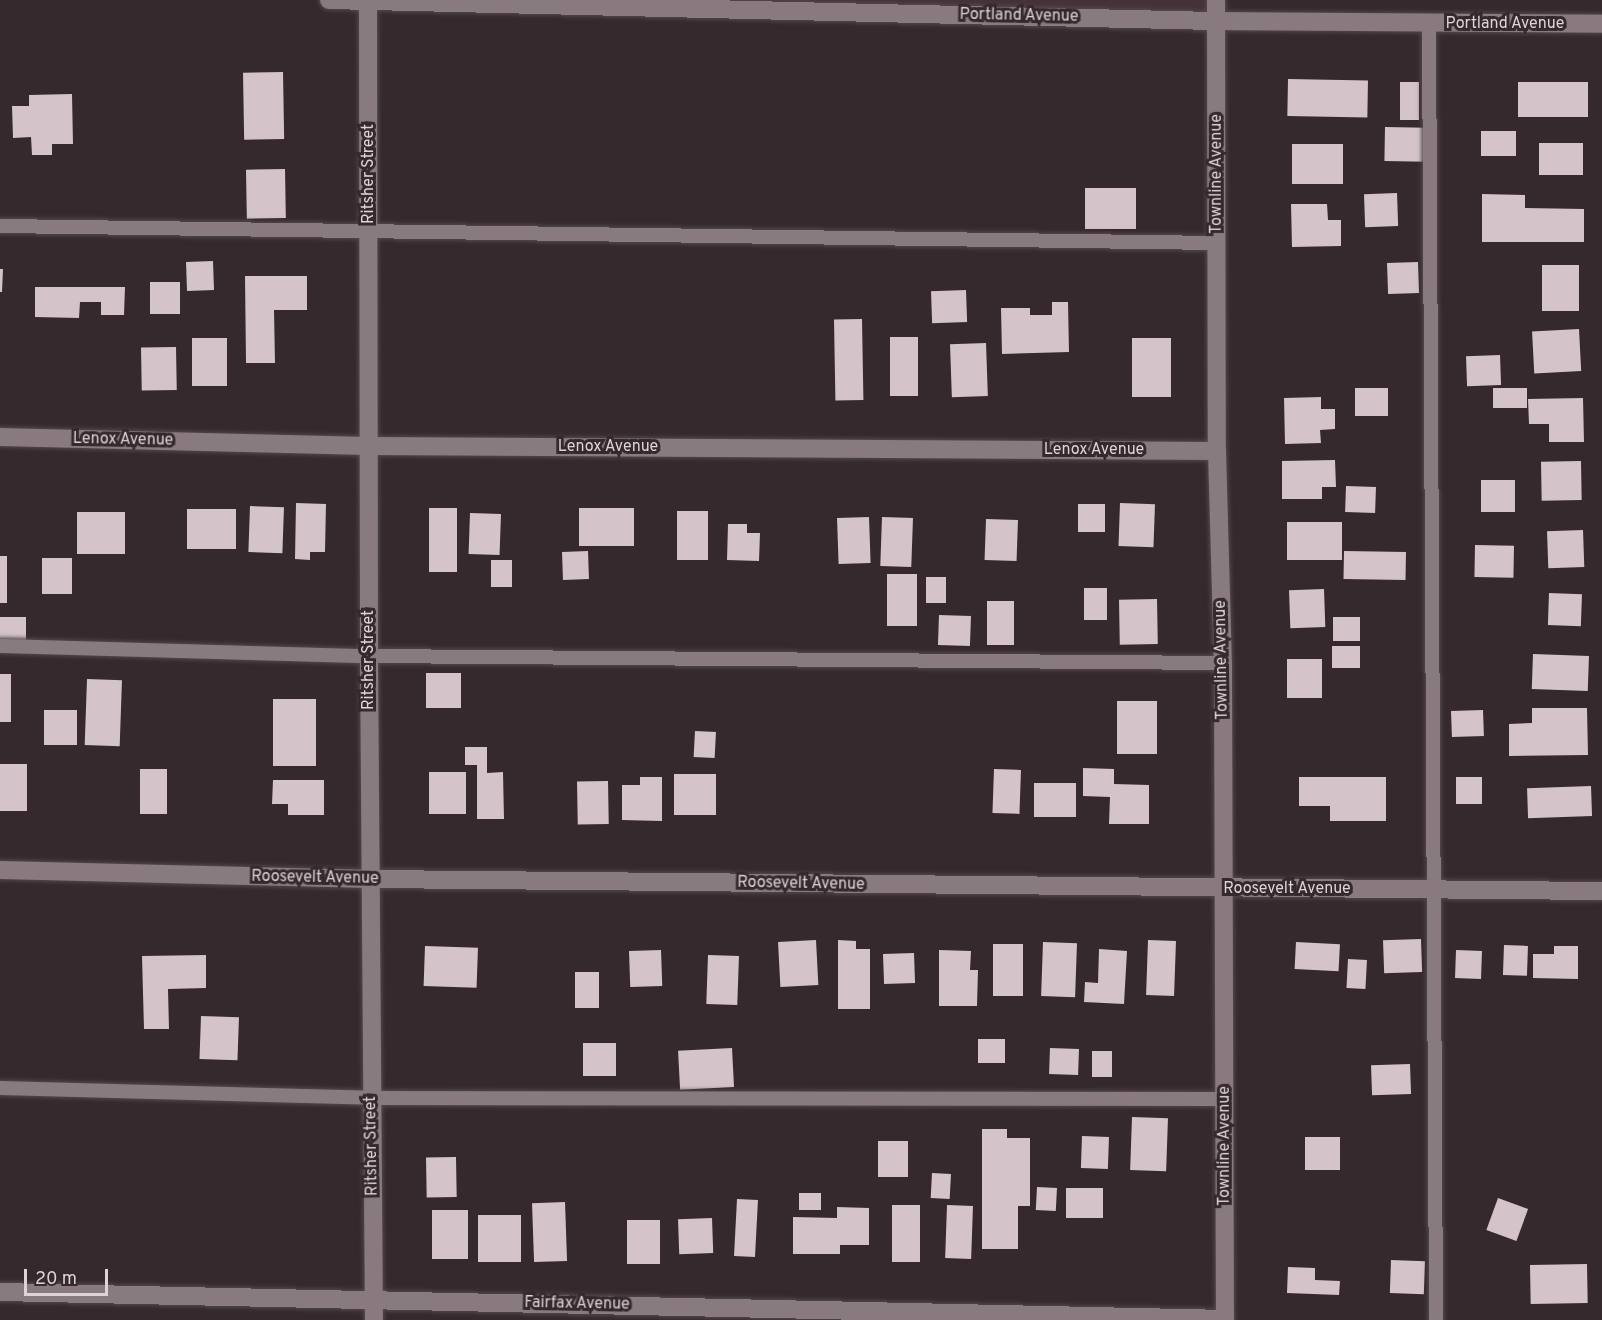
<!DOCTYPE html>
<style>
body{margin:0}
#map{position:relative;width:1602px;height:1320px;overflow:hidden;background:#36292e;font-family:Overpass,sans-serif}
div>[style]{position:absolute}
.built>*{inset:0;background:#453239}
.building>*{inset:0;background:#d4c4ca;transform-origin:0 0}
.roads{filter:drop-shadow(0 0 2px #52484c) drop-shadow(0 0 2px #52484c)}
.lane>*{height:14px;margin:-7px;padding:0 7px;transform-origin:7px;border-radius:7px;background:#897a80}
.street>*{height:18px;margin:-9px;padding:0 9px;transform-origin:9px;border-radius:9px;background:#897a80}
span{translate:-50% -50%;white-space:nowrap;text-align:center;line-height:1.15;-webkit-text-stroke:6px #36292e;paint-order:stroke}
.street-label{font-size:16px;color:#dcd4d7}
.scale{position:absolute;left:24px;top:1269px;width:84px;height:27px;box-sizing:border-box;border:3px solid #dcd4d7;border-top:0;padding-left:8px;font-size:18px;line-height:21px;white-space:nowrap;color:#dcd4d7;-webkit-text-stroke:4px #36292e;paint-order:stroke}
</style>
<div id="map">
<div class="built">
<div style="clip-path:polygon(368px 0,1216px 0,1216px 21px)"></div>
</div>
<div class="building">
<div style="left:283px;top:72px;width:67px;height:40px;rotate:89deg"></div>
<div style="left:1288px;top:79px;width:80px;height:37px;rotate:1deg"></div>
<div style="left:1400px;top:82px;width:19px;height:38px"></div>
<div style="left:1588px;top:82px;width:35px;height:70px;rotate:90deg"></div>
<div style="clip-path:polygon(72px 94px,73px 144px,52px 144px,52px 155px,32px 155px,31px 137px,13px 138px,12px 106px,29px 106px,29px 95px)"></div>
<div style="left:1385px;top:127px;width:42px;height:34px;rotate:1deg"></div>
<div style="left:1516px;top:131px;width:25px;height:35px;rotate:90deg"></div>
<div style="left:1539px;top:143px;width:44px;height:32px"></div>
<div style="left:1343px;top:144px;width:40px;height:51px;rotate:90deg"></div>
<div style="left:285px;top:169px;width:49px;height:39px;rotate:89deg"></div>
<div style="left:1085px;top:188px;width:51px;height:41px"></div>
<div style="left:1397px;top:193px;width:33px;height:33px;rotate:88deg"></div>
<div style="clip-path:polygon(1482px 194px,1525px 195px,1525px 208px,1584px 209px,1584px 242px,1482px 242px)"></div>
<div style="clip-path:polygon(1291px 204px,1327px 204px,1328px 220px,1341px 220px,1341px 246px,1292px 247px)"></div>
<div style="left:213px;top:261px;width:29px;height:27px;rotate:88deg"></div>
<div style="left:1418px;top:262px;width:31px;height:31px;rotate:88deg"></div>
<div style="left:1542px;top:265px;width:37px;height:46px"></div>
<div style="clip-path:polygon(0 269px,3px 269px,2px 292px,0 292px)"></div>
<div style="clip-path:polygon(245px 276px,307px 276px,307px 310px,274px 310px,275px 363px,246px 363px)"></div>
<div style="left:150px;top:282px;width:30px;height:32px"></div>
<div style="clip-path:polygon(35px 287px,125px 287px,124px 315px,101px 315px,101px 302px,80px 302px,79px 318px,35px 317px)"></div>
<div style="left:966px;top:290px;width:32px;height:35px;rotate:88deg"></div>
<div style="clip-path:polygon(1052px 302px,1068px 302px,1069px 352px,1002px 354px,1001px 308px,1030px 308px,1030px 315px,1052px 315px)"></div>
<div style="left:862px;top:319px;width:81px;height:28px;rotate:89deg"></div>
<div style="left:1579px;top:329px;width:42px;height:47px;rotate:87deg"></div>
<div style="left:890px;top:337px;width:28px;height:59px"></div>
<div style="left:192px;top:338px;width:35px;height:48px"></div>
<div style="left:1132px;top:338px;width:39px;height:59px"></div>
<div style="left:986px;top:343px;width:53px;height:36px;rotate:88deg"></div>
<div style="left:176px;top:347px;width:43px;height:35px;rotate:89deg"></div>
<div style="left:1500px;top:355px;width:30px;height:34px;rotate:88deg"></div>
<div style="left:1355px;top:388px;width:33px;height:28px"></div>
<div style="left:1493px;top:388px;width:34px;height:20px"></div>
<div style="clip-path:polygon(1321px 397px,1321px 409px,1335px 409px,1335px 429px,1320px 430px,1321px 443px,1285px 444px,1284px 398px)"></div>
<div style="clip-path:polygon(1583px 398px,1584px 442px,1549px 442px,1549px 424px,1529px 424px,1528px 399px)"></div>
<div style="clip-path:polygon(1335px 460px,1336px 487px,1322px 487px,1322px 499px,1282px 499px,1282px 461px)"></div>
<div style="left:1581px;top:461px;width:39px;height:40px;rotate:89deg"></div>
<div style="left:1481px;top:480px;width:34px;height:32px"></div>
<div style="left:1346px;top:486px;width:30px;height:26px;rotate:2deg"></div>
<div style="clip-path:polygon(296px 503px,326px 504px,325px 552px,310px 552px,310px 560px,295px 559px)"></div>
<div style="left:1120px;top:503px;width:35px;height:43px;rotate:2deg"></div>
<div style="left:1078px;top:504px;width:27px;height:28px"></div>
<div style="left:250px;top:506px;width:34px;height:46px;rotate:2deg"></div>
<div style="left:429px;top:508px;width:28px;height:64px"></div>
<div style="left:634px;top:508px;width:38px;height:55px;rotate:90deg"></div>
<div style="left:236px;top:509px;width:40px;height:49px;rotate:90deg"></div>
<div style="left:677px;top:511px;width:31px;height:49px"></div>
<div style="left:77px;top:512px;width:48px;height:42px"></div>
<div style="left:470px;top:513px;width:31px;height:41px;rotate:2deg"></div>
<div style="left:869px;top:517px;width:46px;height:32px;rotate:88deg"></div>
<div style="left:882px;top:517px;width:31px;height:49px;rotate:2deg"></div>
<div style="left:986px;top:519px;width:32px;height:41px;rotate:2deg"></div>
<div style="left:1287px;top:522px;width:55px;height:38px"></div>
<div style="clip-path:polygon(728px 524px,747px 524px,747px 533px,760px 533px,759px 561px,727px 560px)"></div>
<div style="left:1583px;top:530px;width:37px;height:36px;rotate:88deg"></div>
<div style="left:1475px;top:545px;width:39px;height:32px;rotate:1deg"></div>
<div style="left:588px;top:551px;width:28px;height:26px;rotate:88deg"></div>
<div style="left:1344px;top:551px;width:62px;height:28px;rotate:1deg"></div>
<div style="left:0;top:556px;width:7px;height:47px"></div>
<div style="left:42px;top:558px;width:30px;height:36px"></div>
<div style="left:512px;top:560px;width:27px;height:21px;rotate:90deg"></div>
<div style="left:887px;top:574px;width:30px;height:52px"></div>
<div style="left:926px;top:577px;width:20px;height:26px"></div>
<div style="left:1084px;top:588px;width:23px;height:32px"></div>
<div style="left:1324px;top:589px;width:38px;height:35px;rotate:88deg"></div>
<div style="left:1549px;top:593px;width:33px;height:32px;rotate:2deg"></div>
<div style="left:1157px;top:599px;width:45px;height:38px;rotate:89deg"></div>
<div style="left:987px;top:601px;width:27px;height:44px"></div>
<div style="left:939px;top:615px;width:32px;height:30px;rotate:2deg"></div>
<div style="left:0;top:617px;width:26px;height:27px"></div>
<div style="left:1360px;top:617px;width:24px;height:27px;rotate:90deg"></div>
<div style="left:1360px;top:646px;width:22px;height:28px;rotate:90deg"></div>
<div style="left:1533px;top:654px;width:56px;height:35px;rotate:2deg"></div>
<div style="left:1287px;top:659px;width:35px;height:39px"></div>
<div style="left:426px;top:673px;width:35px;height:35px"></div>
<div style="left:0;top:674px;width:11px;height:48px"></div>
<div style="left:87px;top:679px;width:35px;height:66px;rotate:2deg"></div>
<div style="left:273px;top:699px;width:43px;height:67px"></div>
<div style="left:1117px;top:701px;width:40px;height:53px"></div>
<div style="clip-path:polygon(1532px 708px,1587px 708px,1588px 755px,1509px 756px,1509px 724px,1532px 723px)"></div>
<div style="left:44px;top:710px;width:33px;height:35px"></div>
<div style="left:1483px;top:710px;width:26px;height:32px;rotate:88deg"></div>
<div style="left:695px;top:731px;width:21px;height:26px;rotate:3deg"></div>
<div style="clip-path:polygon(465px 747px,487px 747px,487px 773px,503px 772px,504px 819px,477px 819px,477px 765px,465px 765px)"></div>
<div style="left:0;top:764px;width:27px;height:47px"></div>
<div style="clip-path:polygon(1083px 768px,1114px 769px,1114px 784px,1149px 785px,1149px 824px,1109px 824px,1110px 797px,1083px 796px)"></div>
<div style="left:140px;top:769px;width:27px;height:45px"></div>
<div style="left:994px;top:769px;width:27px;height:44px;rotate:2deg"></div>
<div style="left:429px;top:772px;width:37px;height:42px"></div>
<div style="left:716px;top:774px;width:41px;height:42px;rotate:90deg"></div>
<div style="clip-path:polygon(640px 777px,662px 777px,662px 821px,622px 820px,622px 785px,640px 785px)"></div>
<div style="clip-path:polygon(1299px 777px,1386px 777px,1386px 821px,1330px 821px,1330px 806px,1299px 806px)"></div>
<div style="left:1456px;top:777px;width:26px;height:27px"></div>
<div style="clip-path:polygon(273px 780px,324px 780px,324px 815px,288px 815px,288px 804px,272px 804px)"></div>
<div style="left:608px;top:781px;width:43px;height:31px;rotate:89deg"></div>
<div style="left:1034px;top:783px;width:42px;height:34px"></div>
<div style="left:1591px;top:786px;width:30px;height:64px;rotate:88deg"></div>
<div style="left:1421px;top:939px;width:33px;height:38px;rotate:88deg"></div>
<div style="left:816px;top:940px;width:45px;height:38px;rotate:87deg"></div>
<div style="clip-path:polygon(838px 940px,856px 941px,856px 949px,870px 949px,870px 1009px,838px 1009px)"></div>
<div style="left:1148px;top:940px;width:28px;height:55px;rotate:2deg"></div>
<div style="left:1043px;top:942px;width:34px;height:54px;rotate:2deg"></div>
<div style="left:1296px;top:942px;width:44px;height:27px;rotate:3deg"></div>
<div style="left:993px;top:944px;width:30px;height:52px"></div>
<div style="left:1504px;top:945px;width:24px;height:30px;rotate:2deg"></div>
<div style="left:425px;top:946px;width:53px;height:40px;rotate:2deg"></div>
<div style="clip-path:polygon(1554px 946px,1578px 946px,1578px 979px,1533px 978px,1533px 954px,1554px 954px)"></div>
<div style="clip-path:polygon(1099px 949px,1127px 951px,1124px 1004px,1084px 1002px,1085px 982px,1098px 983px)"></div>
<div style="left:661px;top:950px;width:36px;height:32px;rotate:88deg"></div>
<div style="clip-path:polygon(939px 950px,971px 951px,970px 970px,978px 970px,977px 1006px,939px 1006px)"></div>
<div style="left:1456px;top:950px;width:26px;height:28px;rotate:2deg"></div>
<div style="left:914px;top:953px;width:30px;height:31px;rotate:88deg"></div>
<div style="clip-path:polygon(206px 955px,206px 988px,168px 989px,169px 1029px,144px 1029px,142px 956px)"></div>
<div style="left:708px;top:955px;width:31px;height:49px;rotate:2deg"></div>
<div style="left:1348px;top:959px;width:19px;height:29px;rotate:3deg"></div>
<div style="left:575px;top:972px;width:24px;height:36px"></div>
<div style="left:201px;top:1016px;width:38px;height:43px;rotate:2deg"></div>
<div style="left:978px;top:1039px;width:27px;height:24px"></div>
<div style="left:616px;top:1043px;width:33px;height:33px;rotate:90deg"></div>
<div style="left:732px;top:1048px;width:39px;height:54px;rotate:87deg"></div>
<div style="left:1050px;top:1048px;width:29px;height:26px;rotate:2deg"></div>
<div style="left:1112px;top:1051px;width:26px;height:20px;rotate:90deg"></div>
<div style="left:1410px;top:1064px;width:30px;height:39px;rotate:88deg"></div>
<div style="left:1132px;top:1117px;width:36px;height:53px;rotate:2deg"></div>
<div style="clip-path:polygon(982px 1129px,1007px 1129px,1007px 1138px,1030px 1138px,1030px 1206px,1018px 1206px,1018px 1249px,982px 1249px)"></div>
<div style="left:1082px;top:1136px;width:27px;height:32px;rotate:2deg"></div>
<div style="left:1305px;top:1137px;width:35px;height:33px"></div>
<div style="left:878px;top:1141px;width:30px;height:36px"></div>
<div style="left:456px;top:1157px;width:40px;height:30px;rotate:89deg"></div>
<div style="left:932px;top:1173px;width:19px;height:25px;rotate:3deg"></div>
<div style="left:1037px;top:1187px;width:20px;height:23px;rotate:3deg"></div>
<div style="left:1066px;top:1188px;width:37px;height:30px"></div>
<div style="left:799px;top:1193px;width:22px;height:17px"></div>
<div style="left:1498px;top:1198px;width:32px;height:34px;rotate:20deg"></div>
<div style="left:737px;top:1199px;width:21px;height:57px;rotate:3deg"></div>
<div style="left:565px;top:1202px;width:59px;height:33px;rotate:88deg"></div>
<div style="left:892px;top:1205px;width:28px;height:57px"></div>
<div style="left:947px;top:1205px;width:26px;height:53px;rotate:2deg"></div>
<div style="clip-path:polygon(837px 1207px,869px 1208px,869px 1245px,840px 1245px,840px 1254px,793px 1254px,793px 1217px,837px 1218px)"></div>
<div style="left:432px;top:1210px;width:36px;height:49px"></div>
<div style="left:521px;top:1215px;width:47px;height:43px;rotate:90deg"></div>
<div style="left:712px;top:1218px;width:35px;height:34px;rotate:88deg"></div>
<div style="left:627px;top:1220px;width:33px;height:44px"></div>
<div style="left:1391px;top:1260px;width:34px;height:33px;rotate:2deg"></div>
<div style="left:1587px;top:1264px;width:39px;height:57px;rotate:89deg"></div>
<div style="clip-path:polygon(1288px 1267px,1315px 1268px,1315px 1280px,1340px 1281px,1339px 1295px,1287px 1293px)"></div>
</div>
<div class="roads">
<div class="lane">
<div style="left:1429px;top:24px;width:1296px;rotate:89.69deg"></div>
<div style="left:0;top:226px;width:1217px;rotate:0.8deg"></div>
<div style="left:0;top:646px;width:369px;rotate:1.6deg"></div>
<div style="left:369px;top:656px;width:854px;rotate:0.47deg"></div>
<div style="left:0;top:1088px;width:371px;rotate:1.5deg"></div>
<div style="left:371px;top:1098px;width:854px;rotate:0.07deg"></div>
</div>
<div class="street">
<div style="left:329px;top:0;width:887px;rotate:1.36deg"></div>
<div style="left:1216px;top:21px;width:386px;rotate:0.4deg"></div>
<div style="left:368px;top:0;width:656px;rotate:89.91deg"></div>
<div style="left:369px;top:656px;width:664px;rotate:89.57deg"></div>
<div style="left:1216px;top:0;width:451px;rotate:89.9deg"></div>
<div style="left:1217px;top:451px;width:212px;rotate:88.4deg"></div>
<div style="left:1223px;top:663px;width:657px;rotate:89.83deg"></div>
<div style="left:0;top:437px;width:368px;rotate:1.4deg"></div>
<div style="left:368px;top:446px;width:849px;rotate:0.34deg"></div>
<div style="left:0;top:870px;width:372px;rotate:1.4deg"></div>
<div style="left:372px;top:879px;width:1230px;rotate:0.56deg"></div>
<div style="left:0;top:1292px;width:1225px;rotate:1.26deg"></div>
</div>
</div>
<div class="street-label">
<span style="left:1019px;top:16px;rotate:1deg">Portland Avenue</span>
<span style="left:1505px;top:24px">Portland Avenue</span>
<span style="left:369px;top:174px;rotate:-90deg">Ritsher Street</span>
<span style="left:1217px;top:174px;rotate:-90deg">Townline Avenue</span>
<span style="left:123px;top:440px;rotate:1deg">Lenox Avenue</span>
<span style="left:608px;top:447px">Lenox Avenue</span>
<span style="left:1094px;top:450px">Lenox Avenue</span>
<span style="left:369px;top:660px;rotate:-90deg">Ritsher Street</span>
<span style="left:1222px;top:660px;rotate:-91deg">Townline Avenue</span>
<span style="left:315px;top:878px;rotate:1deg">Roosevelt Avenue</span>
<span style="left:801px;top:884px;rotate:1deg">Roosevelt Avenue</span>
<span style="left:1287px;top:889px">Roosevelt Avenue</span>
<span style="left:372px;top:1146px;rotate:-91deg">Ritsher Street</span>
<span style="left:1225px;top:1146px;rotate:-90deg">Townline Avenue</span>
<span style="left:577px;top:1304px;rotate:1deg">Fairfax Avenue</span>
</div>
<div class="scale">20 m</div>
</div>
